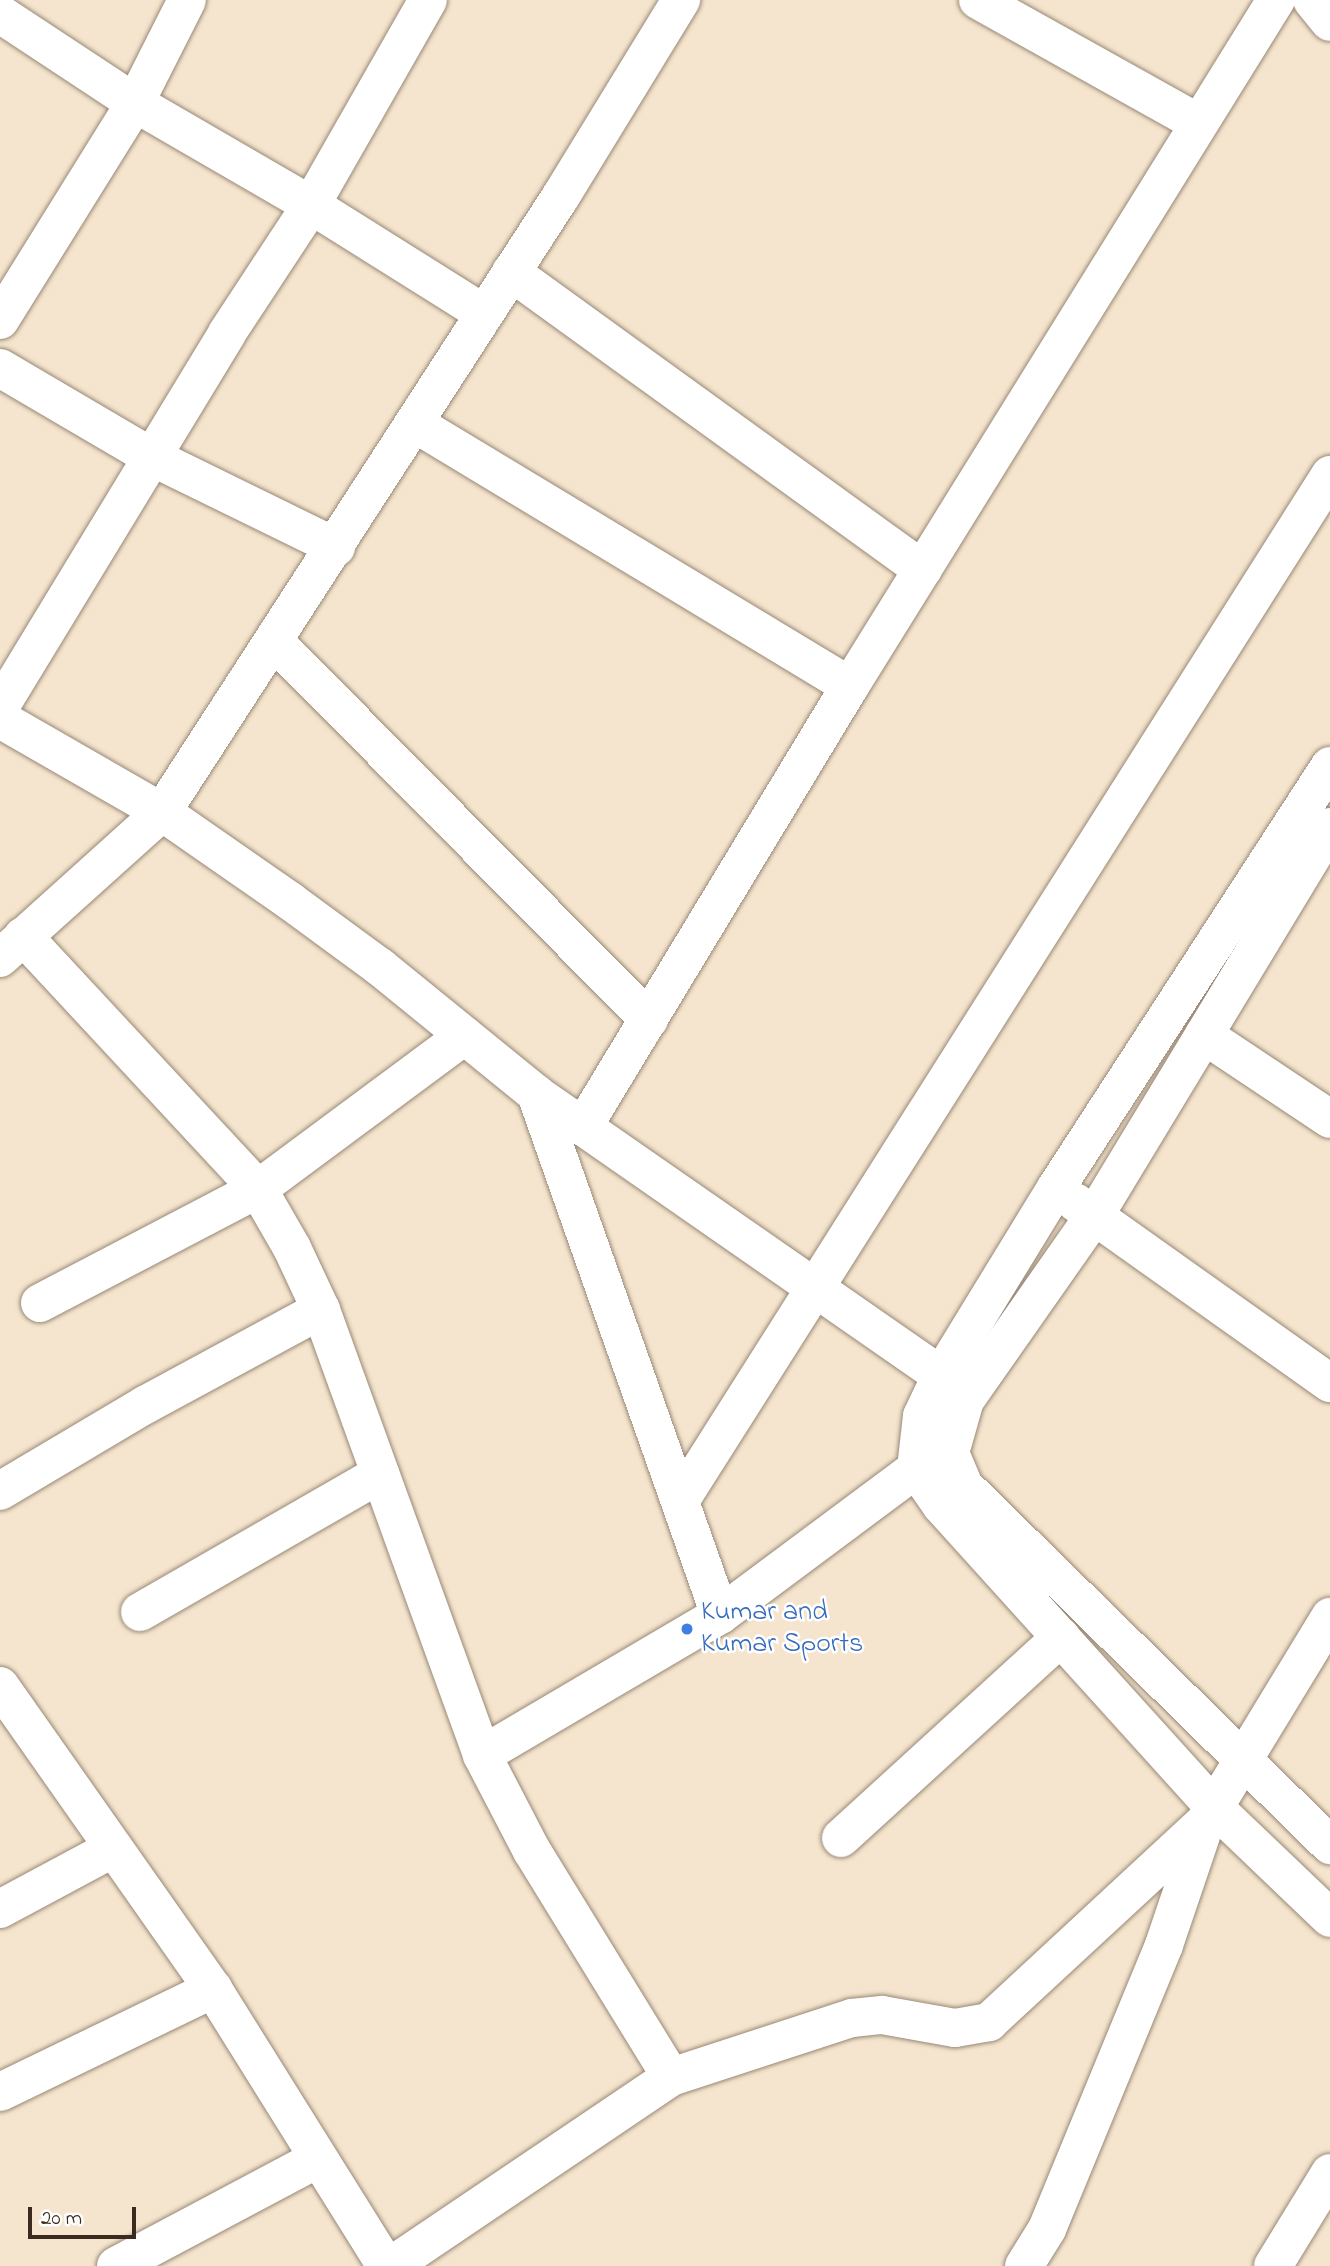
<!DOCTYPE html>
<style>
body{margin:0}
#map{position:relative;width:1330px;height:2266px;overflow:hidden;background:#f5e5ce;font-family:"Indie Flower",sans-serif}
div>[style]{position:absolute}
.roads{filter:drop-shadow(0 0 2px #988876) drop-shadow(0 0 2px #988876)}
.minor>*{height:38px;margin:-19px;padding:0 19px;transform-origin:19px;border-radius:19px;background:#fff}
.dots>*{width:19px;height:19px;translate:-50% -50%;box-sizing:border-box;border:4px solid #fff;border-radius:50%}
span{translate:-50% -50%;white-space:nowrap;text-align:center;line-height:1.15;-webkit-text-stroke:5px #fff;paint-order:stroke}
.shop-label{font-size:28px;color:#366cbe}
.left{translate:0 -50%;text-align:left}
.scale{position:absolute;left:28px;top:2207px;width:108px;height:32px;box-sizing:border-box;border:4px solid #3b2a1e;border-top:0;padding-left:9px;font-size:21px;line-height:24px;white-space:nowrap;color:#3b2a1e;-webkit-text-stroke:5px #fff;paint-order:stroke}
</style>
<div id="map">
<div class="roads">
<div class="minor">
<div style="left:978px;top:0;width:252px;rotate:29.2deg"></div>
<div style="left:1312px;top:0;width:28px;rotate:51deg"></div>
<div style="left:0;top:14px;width:162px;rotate:33.4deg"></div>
<div style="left:135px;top:103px;width:203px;rotate:30.1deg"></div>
<div style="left:311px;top:205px;width:203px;rotate:32.1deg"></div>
<div style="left:511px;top:272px;width:508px;rotate:35.88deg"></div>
<div style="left:0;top:320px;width:256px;rotate:-58.1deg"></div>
<div style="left:135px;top:103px;width:115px;rotate:-63.2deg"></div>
<div style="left:0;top:368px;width:176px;rotate:30.4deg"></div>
<div style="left:152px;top:457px;width:205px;rotate:26.1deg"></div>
<div style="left:414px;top:423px;width:509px;rotate:31.1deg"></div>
<div style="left:274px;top:641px;width:533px;rotate:45.3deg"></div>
<div style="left:0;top:707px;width:437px;rotate:-58.7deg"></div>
<div style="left:227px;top:333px;width:153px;rotate:-56.7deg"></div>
<div style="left:311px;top:205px;width:236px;rotate:-60.3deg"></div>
<div style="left:0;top:719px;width:187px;rotate:29.9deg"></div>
<div style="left:162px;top:812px;width:156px;rotate:34.8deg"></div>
<div style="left:290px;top:901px;width:112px;rotate:36.3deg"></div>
<div style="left:380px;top:967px;width:201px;rotate:39.1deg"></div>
<div style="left:536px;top:1094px;width:494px;rotate:34.8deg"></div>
<div style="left:941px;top:1376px;width:25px;rotate:47deg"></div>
<div style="left:1330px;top:766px;width:503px;rotate:123deg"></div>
<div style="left:1056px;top:1188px;width:220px;rotate:121.5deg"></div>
<div style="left:941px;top:1376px;width:44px;rotate:115.4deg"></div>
<div style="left:922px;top:1416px;width:53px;rotate:96.5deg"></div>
<div style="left:916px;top:1469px;width:44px;rotate:55.2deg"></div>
<div style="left:941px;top:1505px;width:409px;rotate:47.9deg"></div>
<div style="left:1215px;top:1808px;width:159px;rotate:43.7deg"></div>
<div style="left:1330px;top:827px;width:455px;rotate:121.2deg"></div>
<div style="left:1094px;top:1216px;width:225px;rotate:125deg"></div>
<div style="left:965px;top:1400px;width:55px;rotate:105.8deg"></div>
<div style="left:950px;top:1453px;width:36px;rotate:67deg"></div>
<div style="left:964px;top:1486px;width:513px;rotate:44.45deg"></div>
<div style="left:23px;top:936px;width:345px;rotate:47.1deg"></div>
<div style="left:258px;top:1189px;width:68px;rotate:60deg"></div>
<div style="left:292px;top:1248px;width:68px;rotate:64.9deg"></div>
<div style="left:321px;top:1310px;width:473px;rotate:70.1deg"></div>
<div style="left:482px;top:1755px;width:108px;rotate:62.5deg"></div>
<div style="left:532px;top:1851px;width:265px;rotate:58.4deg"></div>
<div style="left:0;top:958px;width:218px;rotate:-42deg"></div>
<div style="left:162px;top:812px;width:734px;rotate:-57.07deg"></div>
<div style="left:561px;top:196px;width:230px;rotate:-58.5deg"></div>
<div style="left:1204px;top:1035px;width:151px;rotate:33.7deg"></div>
<div style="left:583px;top:1127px;width:516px;rotate:-58.81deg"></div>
<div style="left:850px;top:686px;width:808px;rotate:-58.16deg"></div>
<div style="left:1075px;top:1202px;width:313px;rotate:35.4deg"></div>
<div style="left:40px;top:1303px;width:246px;rotate:-27.6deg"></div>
<div style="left:258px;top:1189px;width:257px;rotate:-36.6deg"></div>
<div style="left:0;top:1491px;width:169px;rotate:-30.7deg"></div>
<div style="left:145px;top:1405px;width:200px;rotate:-28.4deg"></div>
<div style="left:680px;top:1501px;width:1215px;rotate:-57.64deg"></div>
<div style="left:140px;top:1612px;width:277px;rotate:-29.9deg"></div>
<div style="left:720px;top:1615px;width:244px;rotate:-36.7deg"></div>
<div style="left:916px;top:1469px;width:25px;rotate:-27deg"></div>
<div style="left:0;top:1686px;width:370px;rotate:54.9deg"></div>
<div style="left:213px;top:1989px;width:327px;rotate:58deg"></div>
<div style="left:482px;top:1755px;width:276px;rotate:-30.5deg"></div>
<div style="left:720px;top:1615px;width:553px;rotate:-109.45deg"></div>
<div style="left:841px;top:1838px;width:298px;rotate:-42.4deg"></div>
<div style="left:0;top:1909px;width:129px;rotate:-28.2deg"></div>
<div style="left:0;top:2092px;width:237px;rotate:-25.8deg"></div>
<div style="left:116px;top:2266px;width:228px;rotate:-28deg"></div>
<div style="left:391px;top:2266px;width:338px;rotate:-34deg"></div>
<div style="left:671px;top:2077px;width:190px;rotate:-18.1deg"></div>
<div style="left:852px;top:2018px;width:30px;rotate:-6deg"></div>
<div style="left:882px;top:2015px;width:74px;rotate:10.1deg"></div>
<div style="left:955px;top:2028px;width:35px;rotate:-10deg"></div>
<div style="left:989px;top:2022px;width:296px;rotate:-42.8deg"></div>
<div style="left:1024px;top:2266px;width:44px;rotate:-58.1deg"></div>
<div style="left:1047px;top:2229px;width:307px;rotate:-67.6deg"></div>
<div style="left:1164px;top:1945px;width:131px;rotate:-71.3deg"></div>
<div style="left:1206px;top:1821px;width:239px;rotate:-58.7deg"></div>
<div style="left:1273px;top:2266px;width:109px;rotate:-58.5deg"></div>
</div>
</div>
<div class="dots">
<div style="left:687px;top:1629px;background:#3f7fe0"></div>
</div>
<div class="shop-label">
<span class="left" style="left:701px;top:1629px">Kumar and<br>Kumar Sports</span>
</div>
<div class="scale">20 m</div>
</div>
